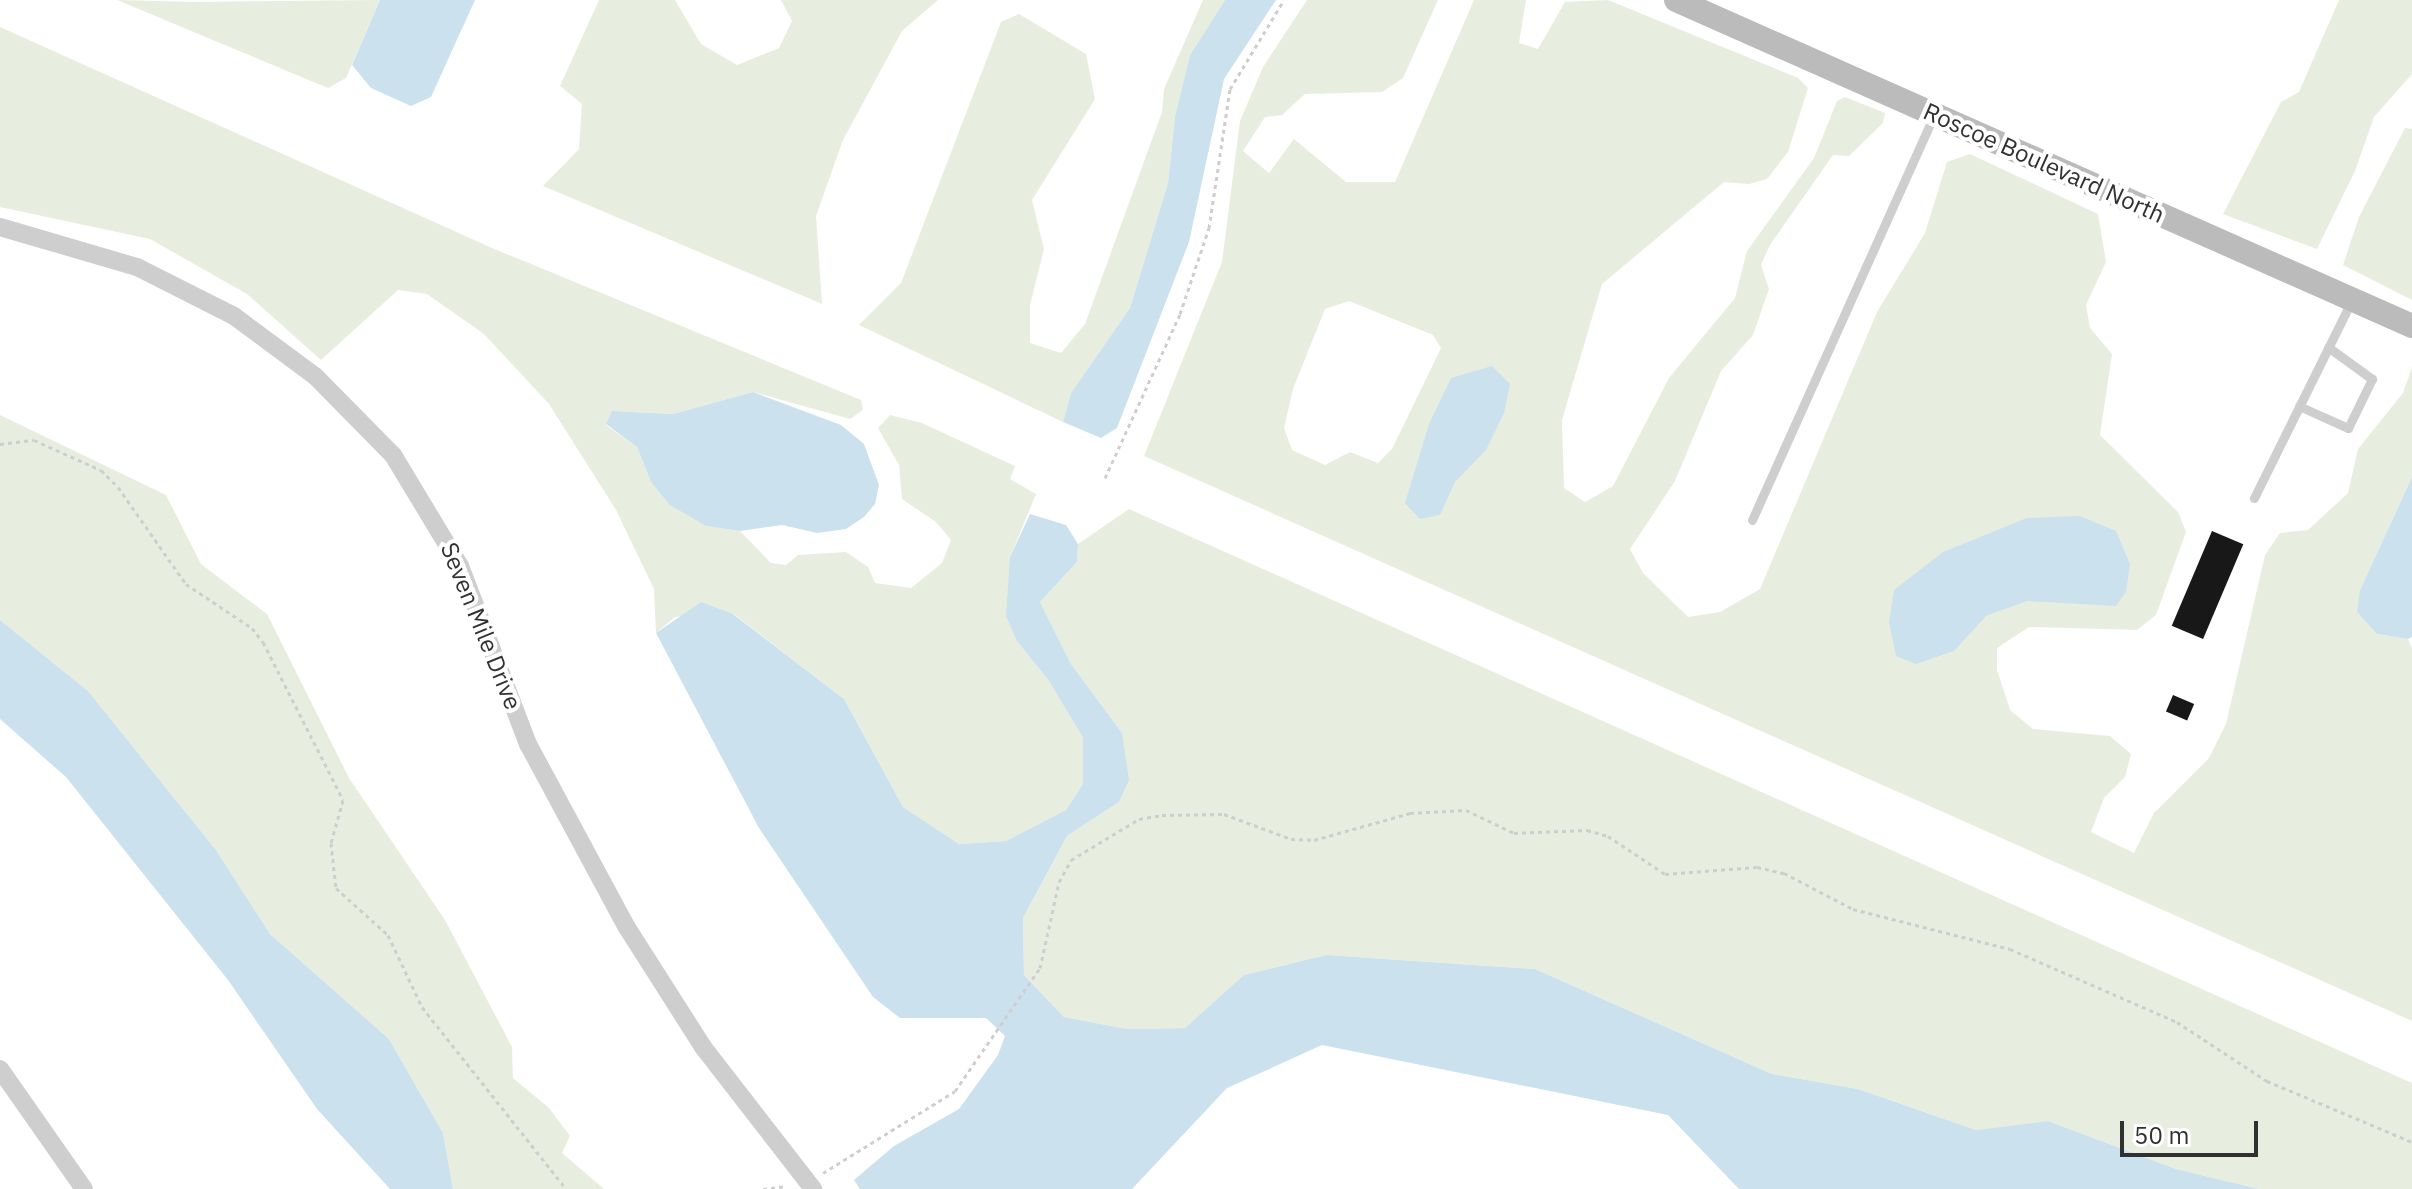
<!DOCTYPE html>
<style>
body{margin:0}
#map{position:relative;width:2412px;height:1189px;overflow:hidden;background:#fff;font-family:"IBM Plex Sans",sans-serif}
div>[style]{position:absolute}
.green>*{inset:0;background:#e7eedf}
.water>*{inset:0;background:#cbe1ee}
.building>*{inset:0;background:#181818;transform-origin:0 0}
.path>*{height:3px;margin-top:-1.5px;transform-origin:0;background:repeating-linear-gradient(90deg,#cecece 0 4px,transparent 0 8px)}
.lane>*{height:9px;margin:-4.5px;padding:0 4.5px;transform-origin:4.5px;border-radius:4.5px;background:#cecece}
.street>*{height:18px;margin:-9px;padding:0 9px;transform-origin:9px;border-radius:9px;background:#cecece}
.secondary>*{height:24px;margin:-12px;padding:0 12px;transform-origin:12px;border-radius:12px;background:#bbb}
span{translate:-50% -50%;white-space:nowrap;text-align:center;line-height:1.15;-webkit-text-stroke:8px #fff;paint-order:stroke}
.street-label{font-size:24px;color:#313131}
.scale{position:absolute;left:2120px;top:1121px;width:138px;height:36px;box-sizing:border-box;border:4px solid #313131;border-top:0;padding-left:10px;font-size:24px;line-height:28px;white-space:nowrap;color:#313131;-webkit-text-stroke:6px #fff;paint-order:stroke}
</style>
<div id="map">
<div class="green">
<div style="clip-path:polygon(117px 0,194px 2px,380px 0,346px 78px,328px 88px)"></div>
<div style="clip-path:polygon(599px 0,675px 0,701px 44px,737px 65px,779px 48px,792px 21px,781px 0,938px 0,902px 31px,843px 140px,816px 216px,822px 304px,543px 186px,579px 149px,582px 104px,560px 86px)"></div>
<div style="clip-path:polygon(1203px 0,1225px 0,1190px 55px,1175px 116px,1168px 183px,1130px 308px,1071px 393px,1063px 422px,859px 325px,901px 283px,1001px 22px,1019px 14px,1086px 54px,1095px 99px,1032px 200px,1044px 249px,1030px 305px,1030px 343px,1061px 353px,1085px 324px,1162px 112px,1164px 89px)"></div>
<div style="clip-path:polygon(evenodd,1307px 0,1438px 0,1403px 78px,1382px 92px,1305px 94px,1282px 115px,1265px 117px,1243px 151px,1269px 173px,1294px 139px,1346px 182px,1395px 182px,1474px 0,1526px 0,1519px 43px,1538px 49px,1565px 2px,1608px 0,1798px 78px,1808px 88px,1788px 152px,1767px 179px,1749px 184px,1724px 182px,1602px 284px,1562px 420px,1564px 488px,1585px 502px,1613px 486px,1669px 378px,1735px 298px,1747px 251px,1814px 158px,1837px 101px,1845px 97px,1885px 113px,1883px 123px,1849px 156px,1833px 155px,1770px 245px,1761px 265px,1769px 289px,1753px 335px,1721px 371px,1675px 481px,1630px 549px,1643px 573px,1688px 617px,1720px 612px,1760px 589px,1877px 312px,1925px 233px,1947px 162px,1970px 154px,2098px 214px,2106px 262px,2086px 305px,2090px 328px,2112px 354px,2100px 435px,2178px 512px,2186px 532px,2156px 615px,2137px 630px,2029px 627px,1997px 648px,1997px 670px,2010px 710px,2033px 729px,2110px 736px,2131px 754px,2125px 777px,2104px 798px,2091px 832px,2134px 853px,2154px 813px,2209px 758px,2226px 724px,2265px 555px,2280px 533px,2308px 530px,2348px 493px,2358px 449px,2403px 393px,2412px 367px,2412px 477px,2360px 590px,2377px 634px,2408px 639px,2412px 648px,2412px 1021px,1144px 456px,1222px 262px,1240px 121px,1263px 67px,1307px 0,1349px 301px,1433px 335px,1441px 348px,1392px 449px,1378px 463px,1350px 452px,1325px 465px,1292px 450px,1284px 428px,1293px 389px,1325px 309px,1349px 301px,1307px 0,2116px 531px,2066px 600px,2028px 601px,1986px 616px,2116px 531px)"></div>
<div style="clip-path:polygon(2339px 0,2412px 0,2412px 74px,2374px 117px,2355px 171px,2317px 249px,2223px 214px,2281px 102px,2299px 92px)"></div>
<div style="clip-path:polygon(0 27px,492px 248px,861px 400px,863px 410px,850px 419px,753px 392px,673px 414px,612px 411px,606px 425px,637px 447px,651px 482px,706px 526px,740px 531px,771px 563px,786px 565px,798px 555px,846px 552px,868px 567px,875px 583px,911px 588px,942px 563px,951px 540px,936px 522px,902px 499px,899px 465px,878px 428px,890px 415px,922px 423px,1015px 466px,1010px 479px,1036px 494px,1010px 557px,1017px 641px,1049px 681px,1083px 738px,1083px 784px,1066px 810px,1006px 841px,959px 844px,903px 807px,844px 699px,734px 614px,675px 617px,656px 633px,654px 589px,616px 510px,549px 404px,484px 334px,427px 294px,398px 290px,321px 360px,247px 294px,150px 239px,0 207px)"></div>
<div style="clip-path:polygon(2405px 128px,2412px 129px,2412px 300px,2343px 265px,2359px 217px)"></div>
<div style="clip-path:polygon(0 415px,166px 495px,201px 564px,267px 614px,349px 778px,445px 920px,512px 1047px,513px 1078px,549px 1108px,570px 1136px,562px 1153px,604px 1189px,453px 1189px,443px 1133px,389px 1039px,270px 934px,216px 850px,88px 691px,0 620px)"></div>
<div style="clip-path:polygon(1129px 509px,2412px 1083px,2412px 1189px,2259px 1189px,2176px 1169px,2048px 1121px,1976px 1130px,1858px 1089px,1772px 1074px,1535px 969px,1326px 955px,1245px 975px,1185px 1028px,1127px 1029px,1064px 1017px,1024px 975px,1023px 918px,1067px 836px,1119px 802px,1122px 733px,1071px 664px,1040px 602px,1077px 562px,1078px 544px)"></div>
</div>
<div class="water">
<div style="clip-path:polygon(380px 0,475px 0,431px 97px,411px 106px,371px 88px,352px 65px)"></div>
<div style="clip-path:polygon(1225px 0,1276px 0,1224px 79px,1189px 242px,1117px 428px,1101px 438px,1063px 422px,1071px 393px,1130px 308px,1168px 183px,1175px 116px,1190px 55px)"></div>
<div style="clip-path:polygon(1492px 366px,1510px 384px,1504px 413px,1486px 450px,1455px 482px,1440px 515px,1420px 519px,1405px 503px,1429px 424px,1451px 378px)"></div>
<div style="clip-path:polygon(753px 392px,841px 425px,864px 444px,879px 485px,875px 504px,864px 517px,846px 529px,817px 533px,782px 525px,740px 531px,706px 526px,670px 505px,651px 482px,637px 447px,606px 424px,612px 411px,673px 414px)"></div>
<div style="clip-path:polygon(2412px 477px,2412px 637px,2408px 639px,2377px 634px,2357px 612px,2360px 590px)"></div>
<div style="clip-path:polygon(1030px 514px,1066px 525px,1078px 544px,1077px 562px,1040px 602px,1071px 664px,1122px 733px,1129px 780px,1119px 802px,1067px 836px,1023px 918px,1024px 975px,1064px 1017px,1127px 1029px,1185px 1028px,1244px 975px,1326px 955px,1535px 969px,1772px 1074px,1858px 1089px,1976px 1130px,2048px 1121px,2176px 1169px,2259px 1189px,1739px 1189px,1668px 1115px,1322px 1045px,1227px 1088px,1132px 1189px,860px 1189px,854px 1180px,894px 1146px,959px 1109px,998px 1055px,1005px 1036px,986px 1018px,900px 1018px,873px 997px,759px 828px,656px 633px,701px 602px,733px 614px,844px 699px,903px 807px,959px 844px,1006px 841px,1066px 810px,1083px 784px,1083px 738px,1049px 681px,1017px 641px,1006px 616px,1010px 557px)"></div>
<div style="clip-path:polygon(2080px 516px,2116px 531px,2130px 564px,2126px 592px,2116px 606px,2028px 601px,1986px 616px,1954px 651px,1916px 664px,1896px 656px,1889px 622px,1894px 590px,1943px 552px,2027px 518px)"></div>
<div style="clip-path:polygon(0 620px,88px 691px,216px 850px,270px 934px,389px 1039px,443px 1133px,453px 1189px,390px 1189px,317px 1109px,228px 980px,66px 777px,0 719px)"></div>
</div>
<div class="building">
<div style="left:2212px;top:531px;width:34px;height:103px;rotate:23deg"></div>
<div style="left:2173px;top:695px;width:23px;height:18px;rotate:23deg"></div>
</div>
<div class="path">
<div style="left:0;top:444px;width:34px;rotate:-7deg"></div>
<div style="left:34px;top:440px;width:73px;rotate:24.1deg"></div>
<div style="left:101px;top:470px;width:24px;rotate:45deg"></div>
<div style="left:118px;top:487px;width:118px;rotate:55deg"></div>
<div style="left:186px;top:584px;width:79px;rotate:33.7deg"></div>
<div style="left:252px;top:628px;width:18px;rotate:52deg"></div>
<div style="left:263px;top:642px;width:177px;rotate:63.1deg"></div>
<div style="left:343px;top:800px;width:45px;rotate:105.6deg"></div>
<div style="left:331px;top:843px;width:45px;rotate:83.7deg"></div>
<div style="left:336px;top:888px;width:70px;rotate:42.1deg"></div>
<div style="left:388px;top:935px;width:80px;rotate:64.7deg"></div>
<div style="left:422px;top:1007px;width:232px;rotate:51.6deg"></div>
<div style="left:1105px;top:478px;width:180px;rotate:-65.4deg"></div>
<div style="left:1180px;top:314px;width:91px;rotate:-71.4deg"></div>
<div style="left:1209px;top:228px;width:141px;rotate:-81.4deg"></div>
<div style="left:1230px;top:89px;width:104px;rotate:-58.8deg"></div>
<div style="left:823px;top:1173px;width:155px;rotate:-31.8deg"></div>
<div style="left:955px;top:1091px;width:150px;rotate:-55.4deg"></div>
<div style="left:1040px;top:968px;width:88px;rotate:-77.5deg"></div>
<div style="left:1059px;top:882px;width:25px;rotate:-61deg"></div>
<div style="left:1071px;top:860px;width:79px;rotate:-31.1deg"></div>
<div style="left:1139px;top:819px;width:23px;rotate:-10deg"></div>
<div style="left:1162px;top:815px;width:62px;rotate:-0.9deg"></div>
<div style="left:1224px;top:814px;width:72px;rotate:20.5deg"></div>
<div style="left:1291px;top:839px;width:23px;rotate:2deg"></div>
<div style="left:1314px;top:840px;width:100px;rotate:-15.7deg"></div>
<div style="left:1410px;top:813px;width:56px;rotate:-3.1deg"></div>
<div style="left:1466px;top:810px;width:53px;rotate:25.6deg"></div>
<div style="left:1514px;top:833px;width:73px;rotate:-2.4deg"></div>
<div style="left:1587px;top:830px;width:22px;rotate:16deg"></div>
<div style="left:1608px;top:836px;width:69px;rotate:33.7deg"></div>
<div style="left:1665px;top:874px;width:92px;rotate:-4.4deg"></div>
<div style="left:1757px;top:867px;width:28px;rotate:13deg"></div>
<div style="left:1784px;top:873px;width:78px;rotate:27.6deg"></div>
<div style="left:1853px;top:909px;width:162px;rotate:14.3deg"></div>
<div style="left:2010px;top:949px;width:182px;rotate:23.6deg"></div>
<div style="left:2177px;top:1022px;width:108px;rotate:33.2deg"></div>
<div style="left:2267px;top:1081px;width:157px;rotate:22.8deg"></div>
<div style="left:763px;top:1189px;width:23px;rotate:-7deg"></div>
</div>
<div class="lane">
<div style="left:2299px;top:406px;width:54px;rotate:24.2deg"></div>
<div style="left:2348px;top:428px;width:55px;rotate:-63.9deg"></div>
<div style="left:2372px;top:379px;width:54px;rotate:-144deg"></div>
<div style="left:2254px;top:498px;width:219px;rotate:-63.7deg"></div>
<div style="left:1752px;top:520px;width:442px;rotate:-65.8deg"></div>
</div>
<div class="street">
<div style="left:0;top:227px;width:143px;rotate:16.3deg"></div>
<div style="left:137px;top:267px;width:109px;rotate:26.8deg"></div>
<div style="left:234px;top:316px;width:102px;rotate:36.6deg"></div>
<div style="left:316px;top:377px;width:110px;rotate:45.4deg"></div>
<div style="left:393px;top:455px;width:130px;rotate:58.9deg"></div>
<div style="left:460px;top:566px;width:191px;rotate:69.1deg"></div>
<div style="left:528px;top:744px;width:207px;rotate:61.7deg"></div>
<div style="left:626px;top:926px;width:143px;rotate:57.5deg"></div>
<div style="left:703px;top:1047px;width:180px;rotate:52.2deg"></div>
<div style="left:0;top:1069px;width:146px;rotate:55deg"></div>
</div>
<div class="secondary">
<div style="left:1676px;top:0;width:805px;rotate:23.89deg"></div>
</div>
<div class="street-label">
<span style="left:2044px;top:163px;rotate:24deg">Roscoe Boulevard North</span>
<span style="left:481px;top:626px;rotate:68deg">Seven Mile Drive</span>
</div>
<div class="scale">50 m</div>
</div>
